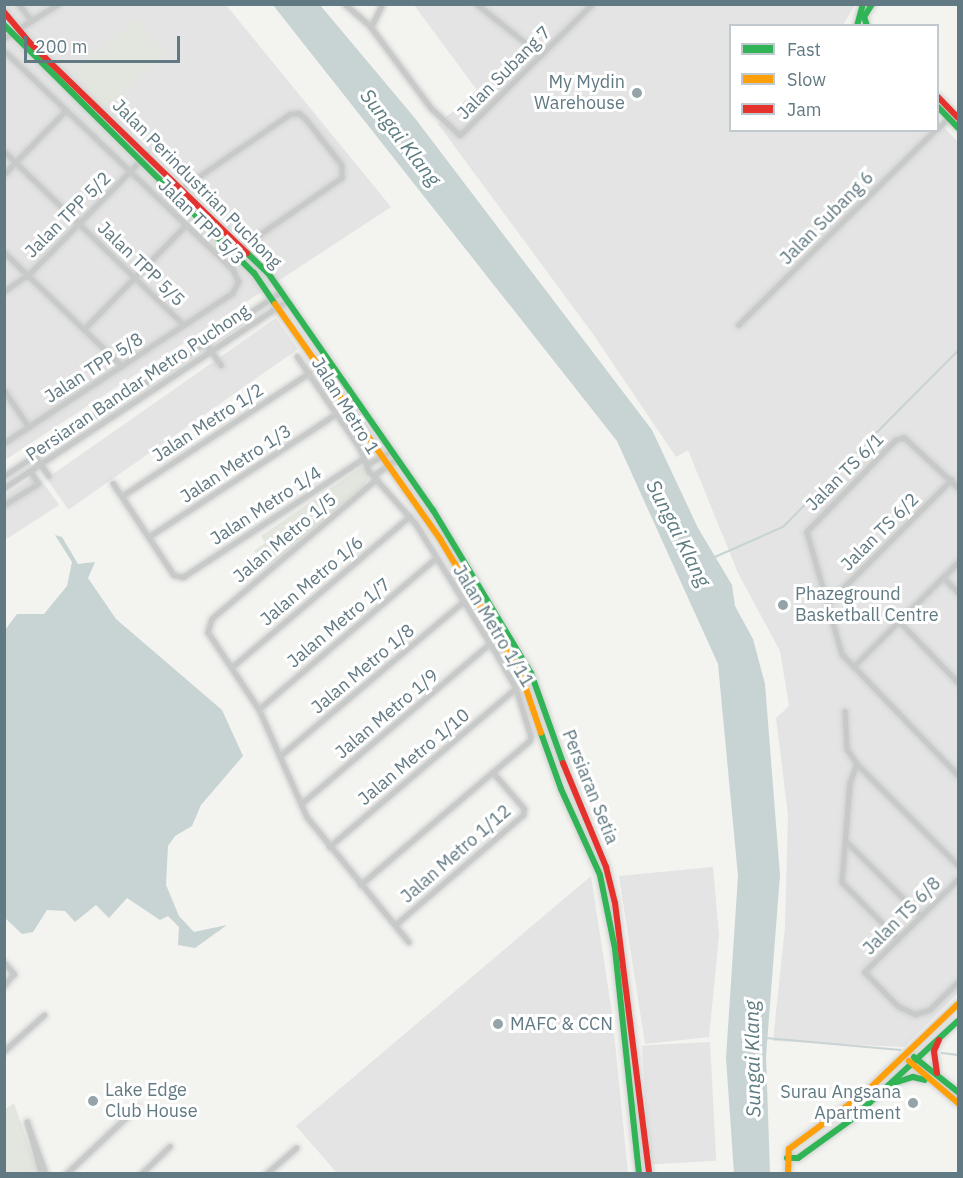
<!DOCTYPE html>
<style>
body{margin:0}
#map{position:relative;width:963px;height:1178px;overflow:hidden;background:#f3f3f0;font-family:"IBM Plex Sans",sans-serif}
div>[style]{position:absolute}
.built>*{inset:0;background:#e3e4e3;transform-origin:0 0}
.green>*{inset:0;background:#e3e6de;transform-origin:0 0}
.water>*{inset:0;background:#c8d3d4}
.stream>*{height:1.5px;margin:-0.75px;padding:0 0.75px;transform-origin:0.75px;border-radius:0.75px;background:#c8d3d4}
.roads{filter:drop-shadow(0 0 2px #ced0cf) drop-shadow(0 0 2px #ced0cf)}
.street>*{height:4.5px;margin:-2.25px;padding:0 2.25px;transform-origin:2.25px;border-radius:2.25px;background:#c8caca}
.fast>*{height:6px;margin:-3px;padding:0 3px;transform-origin:3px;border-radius:3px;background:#30b455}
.slow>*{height:6px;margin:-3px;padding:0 3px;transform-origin:3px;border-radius:3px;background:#ff9f0a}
.jam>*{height:6px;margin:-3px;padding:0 3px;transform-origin:3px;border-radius:3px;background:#e5322d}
.dots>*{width:16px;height:16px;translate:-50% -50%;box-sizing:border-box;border:3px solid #fff;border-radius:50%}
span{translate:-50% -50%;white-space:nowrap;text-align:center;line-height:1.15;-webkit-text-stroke:6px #fff;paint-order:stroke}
.street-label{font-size:18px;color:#617982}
.poi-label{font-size:18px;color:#617982}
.right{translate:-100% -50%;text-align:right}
.left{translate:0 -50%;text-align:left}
.water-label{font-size:20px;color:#5d7c80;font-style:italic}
.frame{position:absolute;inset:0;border:6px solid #617982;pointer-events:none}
.legend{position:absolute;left:729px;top:24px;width:210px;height:108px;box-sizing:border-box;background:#fff;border:2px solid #c0c9cd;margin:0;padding:8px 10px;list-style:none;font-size:18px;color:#617982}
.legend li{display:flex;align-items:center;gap:12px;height:30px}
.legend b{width:30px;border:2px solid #c0c9cd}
.scale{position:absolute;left:24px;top:36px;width:156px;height:27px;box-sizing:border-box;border:3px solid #617982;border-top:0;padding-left:8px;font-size:18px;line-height:21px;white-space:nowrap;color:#617982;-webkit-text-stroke:4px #fff;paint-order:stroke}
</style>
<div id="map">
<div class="built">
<div style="clip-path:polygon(5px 5px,226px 5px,391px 207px,5px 460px)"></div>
<div style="clip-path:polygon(414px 5px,855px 5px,843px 25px,730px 26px,730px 130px,938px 130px,938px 121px,958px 142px,958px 993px,904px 1047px,773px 1041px,785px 927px,788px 815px,776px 718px,789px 706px,780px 651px,738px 573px,688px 450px,676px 457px,593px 334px,438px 124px,477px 90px)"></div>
<div style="left:276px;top:318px;width:38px;height:280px;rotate:55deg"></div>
<div style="clip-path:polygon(37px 474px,59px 505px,5px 540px,5px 495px)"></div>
<div style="clip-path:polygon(713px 867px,719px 936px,709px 1037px,645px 1044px,619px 876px)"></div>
<div style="clip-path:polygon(591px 876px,612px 1013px,628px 1173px,337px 1173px,296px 1126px)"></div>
<div style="left:710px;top:1042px;width:119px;height:68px;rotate:87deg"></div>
</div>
<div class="green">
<div style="left:138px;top:19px;width:46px;height:83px;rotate:51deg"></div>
<div style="clip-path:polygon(363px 466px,369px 474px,366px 484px,268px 567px,254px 551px,265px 543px,261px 536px)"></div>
<div style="clip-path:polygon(14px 1103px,38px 1173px,5px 1174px,5px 1109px)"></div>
</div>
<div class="water">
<div style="clip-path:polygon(273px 5px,320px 5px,414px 117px,652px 430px,698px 528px,732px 585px,735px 606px,753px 639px,765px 684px,780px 875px,766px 1056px,770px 1173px,734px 1173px,726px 1058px,738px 876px,718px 664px,617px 441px)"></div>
<div style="clip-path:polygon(55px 535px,62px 537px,78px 564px,95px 562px,88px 578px,116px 619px,222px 710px,243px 756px,201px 805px,192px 826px,175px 836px,168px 846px,166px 885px,179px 916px,194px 932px,227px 925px,195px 948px,178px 945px,179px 927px,168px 916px,160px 920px,127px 898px,109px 918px,96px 905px,75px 922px,65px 911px,47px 910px,33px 932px,22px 934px,5px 918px,5px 630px,17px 614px,44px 614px,67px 586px,72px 562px)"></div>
</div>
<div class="stream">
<div style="left:715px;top:557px;width:74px;rotate:-23.8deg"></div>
<div style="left:783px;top:527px;width:248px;rotate:-45.2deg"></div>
<div style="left:766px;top:1038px;width:135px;rotate:5.1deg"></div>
<div style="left:942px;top:1053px;width:16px;rotate:7deg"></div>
</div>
<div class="roads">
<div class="street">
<div style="left:19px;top:4px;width:21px;rotate:53deg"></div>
<div style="left:345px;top:4px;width:35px;rotate:41deg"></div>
<div style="left:371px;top:27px;width:102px;rotate:53.4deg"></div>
<div style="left:432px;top:109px;width:38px;rotate:43deg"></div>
<div style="left:460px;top:135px;width:186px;rotate:-44.8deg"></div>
<div style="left:477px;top:4px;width:82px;rotate:38.6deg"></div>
<div style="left:371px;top:27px;width:25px;rotate:-64deg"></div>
<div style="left:4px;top:38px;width:64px;rotate:-32.2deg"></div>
<div style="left:938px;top:128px;width:16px;rotate:-45deg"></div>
<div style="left:4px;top:151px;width:250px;rotate:44deg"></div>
<div style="left:4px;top:174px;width:89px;rotate:-45.9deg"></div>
<div style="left:182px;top:188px;width:131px;rotate:-34.4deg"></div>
<div style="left:290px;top:114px;width:9px;rotate:-6deg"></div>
<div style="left:299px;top:113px;width:9px;rotate:41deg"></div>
<div style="left:306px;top:119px;width:58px;rotate:52deg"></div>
<div style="left:342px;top:165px;width:13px;rotate:90deg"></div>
<div style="left:342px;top:178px;width:130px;rotate:145.3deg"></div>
<div style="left:4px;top:252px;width:164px;rotate:44deg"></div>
<div style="left:4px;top:291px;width:29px;rotate:-34deg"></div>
<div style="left:28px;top:275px;width:170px;rotate:-45.5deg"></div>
<div style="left:738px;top:325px;width:277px;rotate:-44.7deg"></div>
<div style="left:84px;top:329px;width:146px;rotate:-45.6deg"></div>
<div style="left:205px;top:342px;width:28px;rotate:55deg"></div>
<div style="left:297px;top:356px;width:112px;rotate:55.6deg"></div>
<div style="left:360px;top:448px;width:25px;rotate:69deg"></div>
<div style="left:369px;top:471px;width:71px;rotate:48.4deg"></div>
<div style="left:416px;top:524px;width:150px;rotate:58.1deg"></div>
<div style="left:495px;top:651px;width:43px;rotate:60.4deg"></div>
<div style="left:516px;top:688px;width:50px;rotate:72.6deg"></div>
<div style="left:531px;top:736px;width:5px;rotate:101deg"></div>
<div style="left:530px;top:741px;width:222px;rotate:139.6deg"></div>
<div style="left:4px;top:390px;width:45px;rotate:56deg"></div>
<div style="left:4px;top:443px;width:273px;rotate:-33.3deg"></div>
<div style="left:232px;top:293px;width:13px;rotate:-61deg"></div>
<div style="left:238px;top:282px;width:13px;rotate:-113deg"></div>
<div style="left:233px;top:270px;width:314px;rotate:-136.3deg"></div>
<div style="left:35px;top:456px;width:24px;rotate:55deg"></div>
<div style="left:366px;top:465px;width:29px;rotate:-29deg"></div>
<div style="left:4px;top:476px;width:333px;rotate:-33.6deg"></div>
<div style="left:373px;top:476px;width:29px;rotate:-36deg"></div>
<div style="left:377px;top:479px;width:216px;rotate:139.7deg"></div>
<div style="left:212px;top:619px;width:14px;rotate:107deg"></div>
<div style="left:208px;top:632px;width:92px;rotate:56.5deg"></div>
<div style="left:259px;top:709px;width:118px;rotate:66deg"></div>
<div style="left:307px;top:817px;width:161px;rotate:50.8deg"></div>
<div style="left:113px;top:483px;width:110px;rotate:56.5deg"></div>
<div style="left:174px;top:575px;width:9px;rotate:13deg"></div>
<div style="left:183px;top:577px;width:217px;rotate:-33.3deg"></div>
<div style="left:4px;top:488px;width:339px;rotate:-33.5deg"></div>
<div style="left:958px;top:488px;width:74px;rotate:-137.2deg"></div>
<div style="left:904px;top:438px;width:8px;rotate:166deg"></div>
<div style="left:896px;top:440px;width:128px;rotate:134.1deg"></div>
<div style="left:807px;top:532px;width:127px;rotate:74deg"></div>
<div style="left:842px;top:654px;width:168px;rotate:46.2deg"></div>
<div style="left:122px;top:496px;width:224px;rotate:-33.3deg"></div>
<div style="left:4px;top:505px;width:40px;rotate:-32deg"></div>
<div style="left:38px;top:484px;width:15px;rotate:-122deg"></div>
<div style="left:150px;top:536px;width:222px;rotate:-33.3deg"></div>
<div style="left:943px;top:577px;width:21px;rotate:45deg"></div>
<div style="left:829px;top:602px;width:173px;rotate:-45deg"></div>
<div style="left:899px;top:621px;width:85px;rotate:46deg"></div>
<div style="left:232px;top:667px;width:233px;rotate:-40.3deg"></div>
<div style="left:853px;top:667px;width:148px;rotate:-45deg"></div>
<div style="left:259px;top:709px;width:233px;rotate:-40.5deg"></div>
<div style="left:845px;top:711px;width:38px;rotate:87deg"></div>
<div style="left:847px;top:749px;width:18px;rotate:56deg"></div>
<div style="left:857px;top:764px;width:20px;rotate:110deg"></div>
<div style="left:850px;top:783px;width:99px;rotate:94.6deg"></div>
<div style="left:842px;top:882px;width:80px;rotate:45.5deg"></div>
<div style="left:280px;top:756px;width:239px;rotate:-40.1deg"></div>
<div style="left:857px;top:764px;width:143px;rotate:45deg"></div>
<div style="left:301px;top:804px;width:247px;rotate:-40.4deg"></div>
<div style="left:847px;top:842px;width:105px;rotate:45deg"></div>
<div style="left:329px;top:847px;width:245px;rotate:-40.4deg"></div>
<div style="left:958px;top:880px;width:131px;rotate:135.3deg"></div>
<div style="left:865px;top:972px;width:47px;rotate:45.9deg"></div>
<div style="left:898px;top:1006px;width:19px;rotate:25deg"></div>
<div style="left:915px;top:1014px;width:15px;rotate:-16deg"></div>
<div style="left:929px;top:1010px;width:40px;rotate:-44deg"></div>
<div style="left:395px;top:925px;width:169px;rotate:-40.7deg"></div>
<div style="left:523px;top:815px;width:6px;rotate:-81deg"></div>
<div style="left:524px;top:809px;width:48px;rotate:-130.7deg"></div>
<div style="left:4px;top:962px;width:16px;rotate:50deg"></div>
<div style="left:14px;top:974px;width:16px;rotate:130deg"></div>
<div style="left:4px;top:1051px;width:54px;rotate:-42deg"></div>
<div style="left:41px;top:1174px;width:54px;rotate:-105.1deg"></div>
<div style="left:27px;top:1122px;width:55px;rotate:69.9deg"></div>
<div style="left:66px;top:1174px;width:98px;rotate:-43.3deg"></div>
<div style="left:141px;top:1174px;width:40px;rotate:-44deg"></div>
<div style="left:266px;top:1174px;width:40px;rotate:-41deg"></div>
</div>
<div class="fast">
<div style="left:4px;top:25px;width:352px;rotate:44.8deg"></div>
<div style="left:254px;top:273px;width:37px;rotate:56deg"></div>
<div style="left:857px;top:26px;width:23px;rotate:-75deg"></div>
<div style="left:867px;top:26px;width:9px;rotate:-108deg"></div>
<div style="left:864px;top:17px;width:15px;rotate:-58deg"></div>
<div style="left:938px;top:107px;width:29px;rotate:46deg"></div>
<div style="left:247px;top:253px;width:29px;rotate:44deg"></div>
<div style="left:268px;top:273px;width:289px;rotate:55.2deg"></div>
<div style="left:433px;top:510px;width:190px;rotate:59deg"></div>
<div style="left:531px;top:673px;width:96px;rotate:70.4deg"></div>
<div style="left:541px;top:733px;width:59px;rotate:70.3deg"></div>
<div style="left:561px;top:789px;width:94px;rotate:65.6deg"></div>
<div style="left:600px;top:875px;width:76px;rotate:78.5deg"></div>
<div style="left:615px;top:949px;width:226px;rotate:83.9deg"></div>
<div style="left:914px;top:1057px;width:56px;rotate:38.5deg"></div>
<div style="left:894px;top:1083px;width:20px;rotate:-18deg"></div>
<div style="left:913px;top:1077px;width:12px;rotate:14deg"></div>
<div style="left:787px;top:1158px;width:11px"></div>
<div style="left:798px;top:1158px;width:67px;rotate:-35.8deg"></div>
<div style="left:852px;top:1119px;width:144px;rotate:-42.8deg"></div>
</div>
<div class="slow">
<div style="left:275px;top:304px;width:287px;rotate:54.9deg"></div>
<div style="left:440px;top:539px;width:157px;rotate:59deg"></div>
<div style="left:521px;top:674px;width:62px;rotate:71.3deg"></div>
<div style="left:909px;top:1061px;width:65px;rotate:40.6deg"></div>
<div style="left:788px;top:1174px;width:25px;rotate:-88deg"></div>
<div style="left:789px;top:1149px;width:96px;rotate:-36.5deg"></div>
<div style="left:866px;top:1092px;width:127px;rotate:-43.7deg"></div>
</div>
<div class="jam">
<div style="left:4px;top:12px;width:40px;rotate:50deg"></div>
<div style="left:30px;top:43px;width:302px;rotate:44.1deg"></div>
<div style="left:938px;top:97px;width:29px;rotate:46deg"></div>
<div style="left:563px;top:763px;width:113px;rotate:67.5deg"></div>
<div style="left:606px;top:867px;width:37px;rotate:76deg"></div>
<div style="left:615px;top:903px;width:273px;rotate:82.8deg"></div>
<div style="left:937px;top:1073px;width:22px;rotate:-98deg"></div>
<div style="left:934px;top:1051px;width:12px;rotate:-66deg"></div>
</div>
</div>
<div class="dots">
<div style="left:637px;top:93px;background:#94a4a8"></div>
<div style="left:783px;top:605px;background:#94a4a8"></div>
<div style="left:498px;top:1024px;background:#94a4a8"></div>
<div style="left:93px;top:1101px;background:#94a4a8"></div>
<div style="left:913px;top:1103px;background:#94a4a8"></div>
</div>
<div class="street-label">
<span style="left:504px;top:73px;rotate:-45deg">Jalan Subang 7</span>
<span style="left:197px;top:184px;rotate:45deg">Jalan Perindustrian Puchong</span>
<span style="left:68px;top:215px;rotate:-45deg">Jalan TPP 5/2</span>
<span style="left:827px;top:218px;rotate:-45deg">Jalan Subang 6</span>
<span style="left:201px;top:222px;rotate:45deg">Jalan TPP 5/3</span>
<span style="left:141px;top:264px;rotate:44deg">Jalan TPP 5/5</span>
<span style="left:94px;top:368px;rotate:-33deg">Jalan TPP 5/8</span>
<span style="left:138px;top:383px;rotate:-34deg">Persiaran Bandar Metro Puchong</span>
<span style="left:345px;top:406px;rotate:58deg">Jalan Metro 1</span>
<span style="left:208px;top:423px;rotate:-33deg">Jalan Metro 1/2</span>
<span style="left:236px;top:464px;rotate:-33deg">Jalan Metro 1/3</span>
<span style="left:845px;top:472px;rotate:-45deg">Jalan TS 6/1</span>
<span style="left:266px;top:506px;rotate:-33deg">Jalan Metro 1/4</span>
<span style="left:880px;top:532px;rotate:-45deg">Jalan TS 6/2</span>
<span style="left:285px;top:538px;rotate:-40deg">Jalan Metro 1/5</span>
<span style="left:312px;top:581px;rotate:-40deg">Jalan Metro 1/6</span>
<span style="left:339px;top:623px;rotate:-40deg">Jalan Metro 1/7</span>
<span style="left:493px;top:626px;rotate:59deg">Jalan Metro 1/11</span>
<span style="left:363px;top:669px;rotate:-40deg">Jalan Metro 1/8</span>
<span style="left:387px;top:714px;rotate:-40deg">Jalan Metro 1/9</span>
<span style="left:414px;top:757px;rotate:-40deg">Jalan Metro 1/10</span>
<span style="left:590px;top:787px;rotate:68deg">Persiaran Setia</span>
<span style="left:456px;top:854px;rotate:-41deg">Jalan Metro 1/12</span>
<span style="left:902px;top:916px;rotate:-45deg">Jalan TS 6/8</span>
</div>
<div class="poi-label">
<span class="right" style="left:625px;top:93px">My Mydin<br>Warehouse</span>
<span class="left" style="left:795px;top:605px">Phazeground<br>Basketball Centre</span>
<span class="left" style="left:510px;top:1024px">MAFC &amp; CCN</span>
<span class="left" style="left:105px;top:1101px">Lake Edge<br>Club House</span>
<span class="right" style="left:901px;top:1103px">Surau Angsana<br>Apartment</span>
</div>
<div class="water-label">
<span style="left:401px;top:137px;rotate:52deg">Sungai Klang</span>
<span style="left:679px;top:533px;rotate:63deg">Sungai Klang</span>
<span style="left:752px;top:1059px;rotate:-91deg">Sungai Klang</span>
</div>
<div class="frame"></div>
<ul class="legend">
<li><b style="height:8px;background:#30b455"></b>Fast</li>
<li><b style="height:8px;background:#ff9f0a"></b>Slow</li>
<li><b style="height:8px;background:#e5322d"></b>Jam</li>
</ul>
<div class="scale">200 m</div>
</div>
